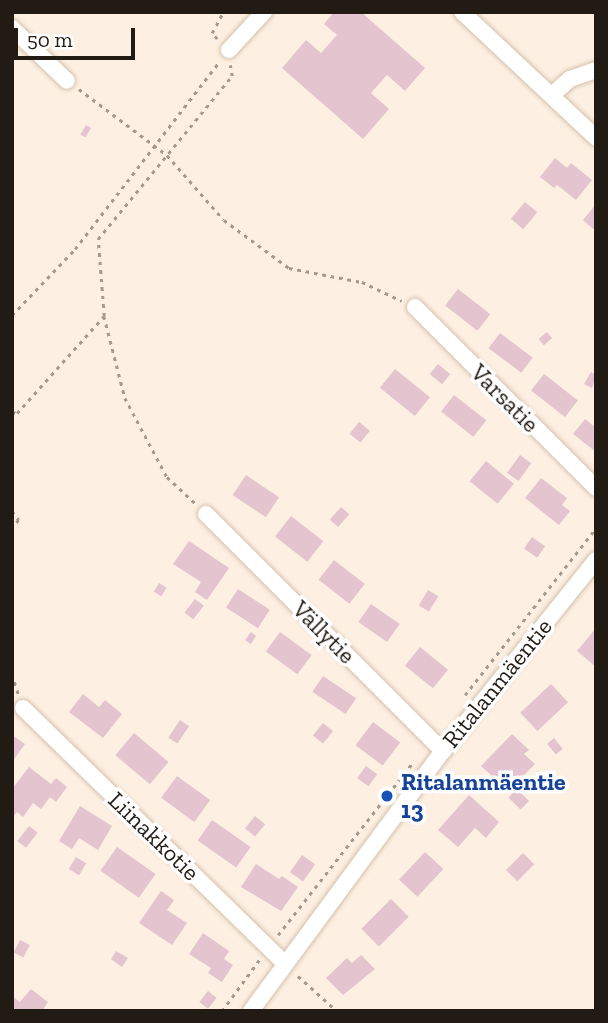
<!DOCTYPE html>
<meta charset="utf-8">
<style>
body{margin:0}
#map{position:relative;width:608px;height:1023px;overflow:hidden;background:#fdf0e3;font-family:"Zilla Slab",serif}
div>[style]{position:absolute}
.building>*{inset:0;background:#e3c4cf;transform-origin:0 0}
.path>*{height:2.5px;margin-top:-1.25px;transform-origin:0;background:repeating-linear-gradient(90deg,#a4998e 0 3.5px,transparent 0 8.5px)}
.roads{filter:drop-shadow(0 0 2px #d6c1ab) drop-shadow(0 0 2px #d6c1ab)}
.street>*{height:16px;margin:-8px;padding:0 8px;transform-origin:8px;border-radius:8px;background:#fff}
.dots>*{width:19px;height:19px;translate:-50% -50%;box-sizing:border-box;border:4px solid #fff;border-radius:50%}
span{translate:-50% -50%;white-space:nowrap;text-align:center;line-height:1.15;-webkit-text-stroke:7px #fff;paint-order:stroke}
.street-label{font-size:24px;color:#221b13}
.transit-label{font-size:24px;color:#164399;font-weight:700}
.left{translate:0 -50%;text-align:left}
.frame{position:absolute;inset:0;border:14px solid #221b13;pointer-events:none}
.scale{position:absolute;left:14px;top:28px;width:121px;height:32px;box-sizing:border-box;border:4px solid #221b13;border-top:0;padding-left:9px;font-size:21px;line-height:24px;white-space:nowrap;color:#221b13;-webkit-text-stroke:5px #fff;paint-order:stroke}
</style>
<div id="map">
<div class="building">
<div style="clip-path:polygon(334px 12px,361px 12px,425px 68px,405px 91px,387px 75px,371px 93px,389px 109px,363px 139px,282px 68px,306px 40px,321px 53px,337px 35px,324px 24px)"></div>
<div style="left:86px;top:125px;width:6px;height:11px;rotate:31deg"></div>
<div style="clip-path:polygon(555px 158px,567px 168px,571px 163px,592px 180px,576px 200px,557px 185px,554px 188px,540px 177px)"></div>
<div style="left:525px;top:202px;width:16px;height:22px;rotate:40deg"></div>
<div style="clip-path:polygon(596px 204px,596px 225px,593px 229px,583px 220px)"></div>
<div style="left:458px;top:289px;width:41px;height:21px;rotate:38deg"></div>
<div style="left:547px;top:332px;width:8px;height:11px;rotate:50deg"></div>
<div style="left:500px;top:333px;width:41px;height:19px;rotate:37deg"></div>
<div style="left:438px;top:364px;width:16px;height:13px;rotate:40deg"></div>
<div style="left:395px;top:369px;width:45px;height:24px;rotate:39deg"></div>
<div style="clip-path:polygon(591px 372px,596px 375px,592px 388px,584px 384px)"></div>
<div style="left:544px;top:374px;width:43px;height:21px;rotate:38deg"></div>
<div style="left:454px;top:395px;width:41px;height:21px;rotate:38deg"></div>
<div style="clip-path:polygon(585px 419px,596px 428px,596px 452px,573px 434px)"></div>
<div style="left:359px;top:422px;width:14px;height:15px;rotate:39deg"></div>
<div style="left:520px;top:455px;width:14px;height:22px;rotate:36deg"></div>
<div style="left:486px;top:461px;width:36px;height:26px;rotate:39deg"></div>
<div style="left:246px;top:475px;width:40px;height:24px;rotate:34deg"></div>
<div style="clip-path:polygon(541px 478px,567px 498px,562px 505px,570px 511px,559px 525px,525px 498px)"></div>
<div style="left:341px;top:507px;width:11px;height:17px;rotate:41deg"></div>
<div style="left:291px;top:516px;width:41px;height:26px;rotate:38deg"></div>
<div style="left:532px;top:537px;width:16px;height:14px;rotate:35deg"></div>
<div style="clip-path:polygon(189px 541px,229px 568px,207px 600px,195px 592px,201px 582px,173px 564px)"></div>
<div style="left:334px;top:560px;width:39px;height:25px;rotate:38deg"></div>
<div style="left:159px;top:583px;width:9px;height:10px;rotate:32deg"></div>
<div style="left:238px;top:589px;width:38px;height:22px;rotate:33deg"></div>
<div style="left:428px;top:590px;width:12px;height:18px;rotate:31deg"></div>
<div style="left:195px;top:599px;width:11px;height:17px;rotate:38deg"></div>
<div style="left:371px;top:604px;width:35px;height:22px;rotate:35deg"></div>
<div style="clip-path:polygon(596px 628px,596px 667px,577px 651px)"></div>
<div style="clip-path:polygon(251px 632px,256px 636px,251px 644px,245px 640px)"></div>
<div style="left:280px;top:632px;width:39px;height:24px;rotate:36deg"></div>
<div style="left:420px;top:647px;width:36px;height:24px;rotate:39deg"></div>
<div style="left:323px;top:676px;width:40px;height:19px;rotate:34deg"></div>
<div style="left:551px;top:684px;width:25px;height:42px;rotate:47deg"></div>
<div style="clip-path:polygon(83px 694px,99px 707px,105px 700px,122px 714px,103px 738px,69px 712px)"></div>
<div style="left:180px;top:720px;width:11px;height:21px;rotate:34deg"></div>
<div style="left:373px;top:722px;width:34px;height:29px;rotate:37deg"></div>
<div style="left:323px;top:723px;width:13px;height:16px;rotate:39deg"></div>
<div style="left:134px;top:733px;width:45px;height:29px;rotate:40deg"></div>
<div style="clip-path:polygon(512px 734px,529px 750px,524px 754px,535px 764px,517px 782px,509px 775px,501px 784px,481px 766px)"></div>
<div style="clip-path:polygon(12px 735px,25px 744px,12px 762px)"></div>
<div style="left:554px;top:738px;width:14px;height:9px;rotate:51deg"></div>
<div style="left:366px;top:766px;width:14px;height:15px;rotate:36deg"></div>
<div style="clip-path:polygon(29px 767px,51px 784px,56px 778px,67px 787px,56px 802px,50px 797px,41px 809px,33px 803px,23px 817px,17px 812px,12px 818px,12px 789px)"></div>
<div style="left:177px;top:776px;width:41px;height:27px;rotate:36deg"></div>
<div style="left:517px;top:789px;width:17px;height:12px;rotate:45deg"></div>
<div style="clip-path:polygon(469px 795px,499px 822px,486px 838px,475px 828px,458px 847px,438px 830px)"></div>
<div style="clip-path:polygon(80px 806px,112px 826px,98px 850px,79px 838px,72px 849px,59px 841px)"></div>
<div style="left:255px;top:816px;width:13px;height:16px;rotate:39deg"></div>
<div style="left:212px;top:820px;width:47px;height:25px;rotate:35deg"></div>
<div style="left:29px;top:826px;width:11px;height:19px;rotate:38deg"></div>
<div style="left:117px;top:847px;width:47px;height:29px;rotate:35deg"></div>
<div style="left:425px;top:852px;width:25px;height:38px;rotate:43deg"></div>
<div style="left:523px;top:853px;width:16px;height:24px;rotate:45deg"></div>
<div style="left:302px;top:855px;width:16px;height:21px;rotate:35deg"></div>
<div style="left:76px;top:857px;width:12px;height:14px;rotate:31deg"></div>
<div style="clip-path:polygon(256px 864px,279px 879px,282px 876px,298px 887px,281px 911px,241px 887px)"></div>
<div style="clip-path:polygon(161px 891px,174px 900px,167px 910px,187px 923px,172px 945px,139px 923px)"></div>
<div style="left:391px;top:899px;width:25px;height:42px;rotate:45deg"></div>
<div style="clip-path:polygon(203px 933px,229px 951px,224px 959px,233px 965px,222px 982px,208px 973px,211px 968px,189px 954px)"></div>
<div style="left:20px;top:940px;width:11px;height:14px;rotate:27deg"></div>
<div style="clip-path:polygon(116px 951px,128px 958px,122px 967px,111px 959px)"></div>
<div style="clip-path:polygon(361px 955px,375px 969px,343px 995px,326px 978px,347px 958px,352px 963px)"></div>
<div style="clip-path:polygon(31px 989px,48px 1002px,42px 1011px,12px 1011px,12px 996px,20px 1002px)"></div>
<div style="left:208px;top:991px;width:11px;height:14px;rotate:38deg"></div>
</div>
<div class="path">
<div style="left:217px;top:39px;width:8px;rotate:-130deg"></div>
<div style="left:212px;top:33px;width:24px;rotate:-62deg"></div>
<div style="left:79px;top:89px;width:110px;rotate:36.9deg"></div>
<div style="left:167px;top:155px;width:86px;rotate:48.8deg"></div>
<div style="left:224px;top:220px;width:81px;rotate:36.4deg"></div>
<div style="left:289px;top:268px;width:74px;rotate:10.9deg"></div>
<div style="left:362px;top:282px;width:44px;rotate:25.4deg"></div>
<div style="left:12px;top:315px;width:91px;rotate:-46.3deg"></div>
<div style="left:75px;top:249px;width:235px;rotate:-52.4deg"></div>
<div style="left:104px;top:316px;width:85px;rotate:75.6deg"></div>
<div style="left:125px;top:398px;width:89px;rotate:62deg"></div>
<div style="left:167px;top:477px;width:40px;rotate:43deg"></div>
<div style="left:12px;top:412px;width:5px;rotate:11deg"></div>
<div style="left:17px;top:413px;width:130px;rotate:-48.1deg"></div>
<div style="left:104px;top:316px;width:77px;rotate:-94.5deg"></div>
<div style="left:98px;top:239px;width:211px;rotate:-50.6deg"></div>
<div style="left:232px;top:76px;width:11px;rotate:-100deg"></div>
<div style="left:12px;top:511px;width:11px;rotate:52deg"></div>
<div style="left:19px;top:520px;width:11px;rotate:131deg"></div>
<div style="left:12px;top:674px;width:22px;rotate:72deg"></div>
<div style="left:465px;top:695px;width:212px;rotate:-51.9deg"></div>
<div style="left:278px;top:935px;width:221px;rotate:-52deg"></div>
<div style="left:298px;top:976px;width:52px;rotate:41.9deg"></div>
<div style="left:222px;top:1011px;width:63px;rotate:-54deg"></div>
</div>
<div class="roads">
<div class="street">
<div style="left:462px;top:12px;width:184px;rotate:43.2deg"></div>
<div style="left:12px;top:28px;width:76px;rotate:43.9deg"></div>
<div style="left:229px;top:50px;width:52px;rotate:-47.4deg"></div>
<div style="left:552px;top:95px;width:24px;rotate:-42deg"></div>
<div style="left:570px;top:79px;width:28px;rotate:-19deg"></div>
<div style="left:415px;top:307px;width:256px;rotate:45deg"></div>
<div style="left:206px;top:514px;width:335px;rotate:45deg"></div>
<div style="left:23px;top:708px;width:366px;rotate:44.3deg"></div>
<div style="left:251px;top:1011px;width:323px;rotate:-53.6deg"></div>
<div style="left:443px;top:751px;width:245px;rotate:-51.3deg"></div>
</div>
</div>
<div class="dots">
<div style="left:387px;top:796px;background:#1a4fb4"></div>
</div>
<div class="street-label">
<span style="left:505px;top:398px;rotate:45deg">Varsatie</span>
<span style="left:324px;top:632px;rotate:45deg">Vällytie</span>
<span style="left:497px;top:683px;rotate:-51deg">Ritalanmäentie</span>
<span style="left:154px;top:836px;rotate:44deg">Liinakkotie</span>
</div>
<div class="transit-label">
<span class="left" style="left:401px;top:796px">Ritalanmäentie<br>13</span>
</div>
<div class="frame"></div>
<div class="scale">50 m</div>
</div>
